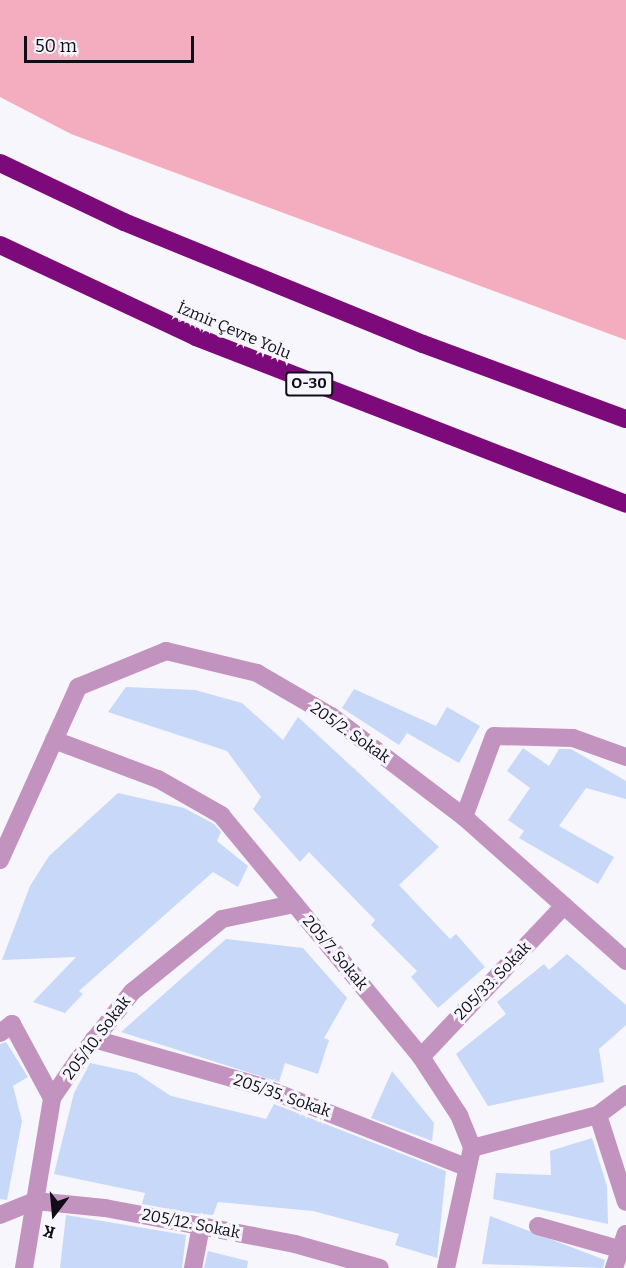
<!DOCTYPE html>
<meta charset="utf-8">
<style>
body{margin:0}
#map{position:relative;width:626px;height:1268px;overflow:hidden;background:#f7f6fd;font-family:Bitter,serif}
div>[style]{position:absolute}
.green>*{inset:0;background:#f3adbe}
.building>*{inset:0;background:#c7d8f8}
.minor>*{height:18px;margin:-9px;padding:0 9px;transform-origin:9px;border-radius:9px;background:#c393bf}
.highway>*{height:18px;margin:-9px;padding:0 9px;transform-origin:9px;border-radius:9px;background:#7c0a7a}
span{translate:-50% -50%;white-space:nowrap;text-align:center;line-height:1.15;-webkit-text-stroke:6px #f7f6fd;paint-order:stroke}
.shield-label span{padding:2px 4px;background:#f7f6fd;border:2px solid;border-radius:4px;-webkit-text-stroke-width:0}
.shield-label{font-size:15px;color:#100d18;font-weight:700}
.street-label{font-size:16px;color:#100d18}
.north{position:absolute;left:24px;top:1184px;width:60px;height:60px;-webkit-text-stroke:4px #f7f6fd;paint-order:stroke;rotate:196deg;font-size:16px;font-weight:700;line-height:24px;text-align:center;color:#100d18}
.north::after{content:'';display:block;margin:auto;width:21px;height:27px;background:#100d18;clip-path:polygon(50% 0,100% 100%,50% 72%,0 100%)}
.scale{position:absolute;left:24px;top:36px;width:170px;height:27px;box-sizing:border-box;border:3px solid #100d18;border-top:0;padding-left:8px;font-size:18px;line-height:21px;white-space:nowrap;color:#100d18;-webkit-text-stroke:4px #f7f6fd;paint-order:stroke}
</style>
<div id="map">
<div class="green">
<div style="clip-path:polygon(0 0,626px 0,626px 340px,71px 134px,0 97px)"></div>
</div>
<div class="building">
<div style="clip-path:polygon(126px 687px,195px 690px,242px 703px,283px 740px,298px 717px,439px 847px,399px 885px,450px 939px,456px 934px,485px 967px,438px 1008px,411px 977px,417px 971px,371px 925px,375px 920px,309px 852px,300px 862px,253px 809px,261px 797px,227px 751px,108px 712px)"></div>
<div style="clip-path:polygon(354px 689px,436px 726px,447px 707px,480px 726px,459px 763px,407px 733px,399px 745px,342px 708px)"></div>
<div style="clip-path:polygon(523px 748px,549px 766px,559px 749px,571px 749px,626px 781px,626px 799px,586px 788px,559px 826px,614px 857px,598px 884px,519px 838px,524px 831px,508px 820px,530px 788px,507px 771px)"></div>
<div style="clip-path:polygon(118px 793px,184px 808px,214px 824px,221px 832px,217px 841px,248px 866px,238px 887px,213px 872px,79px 991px,83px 994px,65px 1013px,33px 1002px,76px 957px,2px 960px,30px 886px,49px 856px)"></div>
<div style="clip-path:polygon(226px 939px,303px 948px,347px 998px,324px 1038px,329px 1040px,318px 1074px,285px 1063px,279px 1082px,121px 1032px)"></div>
<div style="clip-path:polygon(567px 954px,626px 1005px,626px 1025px,599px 1049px,604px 1082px,488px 1106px,456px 1054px,506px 1014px,497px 1002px,544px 964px,549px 970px)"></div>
<div style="clip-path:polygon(6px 1042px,28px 1077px,13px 1086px,22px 1121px,7px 1200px,0 1199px,0 1044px)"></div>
<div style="clip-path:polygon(90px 1063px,136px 1073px,171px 1096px,266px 1119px,274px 1104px,446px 1171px,437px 1258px,395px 1245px,399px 1234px,313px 1211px,218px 1202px,213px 1215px,191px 1213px,142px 1204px,145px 1193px,54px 1174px,74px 1093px)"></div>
<div style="clip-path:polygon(392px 1071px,434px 1123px,432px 1141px,371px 1118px)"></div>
<div style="clip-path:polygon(592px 1138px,607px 1186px,608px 1224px,493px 1199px,496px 1173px,551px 1175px,550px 1151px)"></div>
<div style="clip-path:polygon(66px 1215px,186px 1235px,182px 1268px,60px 1268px)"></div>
<div style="clip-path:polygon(490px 1216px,605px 1260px,603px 1268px,482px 1264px)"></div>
<div style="clip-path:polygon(208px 1251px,248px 1261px,247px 1268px,204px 1268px)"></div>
</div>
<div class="minor">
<div style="left:54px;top:740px;width:111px;rotate:20.6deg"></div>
<div style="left:158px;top:779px;width:73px;rotate:29.7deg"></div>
<div style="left:221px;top:815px;width:314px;rotate:50.4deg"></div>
<div style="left:421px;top:1057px;width:69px;rotate:56.8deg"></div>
<div style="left:459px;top:1115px;width:35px;rotate:68deg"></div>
<div style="left:472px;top:1148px;width:123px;rotate:102.2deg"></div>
<div style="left:464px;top:817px;width:86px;rotate:-69.7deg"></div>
<div style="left:494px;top:736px;width:79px;rotate:1.5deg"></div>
<div style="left:573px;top:738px;width:56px;rotate:19.7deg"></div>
<div style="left:0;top:860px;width:190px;rotate:-65.7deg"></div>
<div style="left:78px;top:687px;width:95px;rotate:-22.2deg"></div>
<div style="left:166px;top:651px;width:94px;rotate:13.6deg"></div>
<div style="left:257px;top:673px;width:86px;rotate:30.2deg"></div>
<div style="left:331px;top:716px;width:167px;rotate:37.2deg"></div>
<div style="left:464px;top:817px;width:217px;rotate:41.6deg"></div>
<div style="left:0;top:1033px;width:15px;rotate:-37deg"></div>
<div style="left:12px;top:1024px;width:84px;rotate:61.6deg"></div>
<div style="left:94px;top:1039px;width:173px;rotate:15.8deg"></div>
<div style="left:260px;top:1086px;width:221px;rotate:21.5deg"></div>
<div style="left:421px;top:1057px;width:208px;rotate:-46.6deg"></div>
<div style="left:598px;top:1115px;width:91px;rotate:72.2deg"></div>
<div style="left:472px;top:1148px;width:130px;rotate:-14.7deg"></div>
<div style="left:598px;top:1115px;width:35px;rotate:-37deg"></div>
<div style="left:0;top:1215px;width:38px;rotate:-22deg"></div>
<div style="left:35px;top:1201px;width:70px;rotate:5.7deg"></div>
<div style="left:105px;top:1208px;width:193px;rotate:10.7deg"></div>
<div style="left:295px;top:1244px;width:88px;rotate:15.8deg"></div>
<div style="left:538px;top:1226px;width:91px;rotate:15.9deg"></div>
<div style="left:24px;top:1268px;width:172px;rotate:-80.6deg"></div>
<div style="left:52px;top:1098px;width:46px;rotate:-55.6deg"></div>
<div style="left:78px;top:1060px;width:87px;rotate:-51.5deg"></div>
<div style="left:132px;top:992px;width:116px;rotate:-39deg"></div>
<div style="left:222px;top:919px;width:74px;rotate:-11.8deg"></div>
<div style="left:193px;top:1268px;width:43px;rotate:-79.2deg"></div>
<div style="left:614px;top:1268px;width:36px;rotate:-71deg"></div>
</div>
<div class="highway">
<div style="left:0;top:163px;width:137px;rotate:25.4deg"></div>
<div style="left:124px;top:222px;width:323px;rotate:22.2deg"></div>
<div style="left:423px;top:344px;width:216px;rotate:20.3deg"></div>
<div style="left:0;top:245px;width:217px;rotate:25.1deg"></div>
<div style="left:196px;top:337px;width:461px;rotate:21.2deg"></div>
</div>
<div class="shield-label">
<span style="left:309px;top:384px">O-30</span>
</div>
<div class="street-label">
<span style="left:234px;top:331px;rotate:23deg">İzmir Çevre Yolu</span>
<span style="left:350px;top:733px;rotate:35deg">205/2. Sokak</span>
<span style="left:335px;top:953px;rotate:50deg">205/7. Sokak</span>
<span style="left:493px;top:981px;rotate:-46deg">205/33. Sokak</span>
<span style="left:97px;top:1038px;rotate:-53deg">205/10. Sokak</span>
<span style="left:282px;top:1096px;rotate:19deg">205/35. Sokak</span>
<span style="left:191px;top:1224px;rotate:11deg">205/12. Sokak</span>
</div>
<div class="north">K</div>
<div class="scale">50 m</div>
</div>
